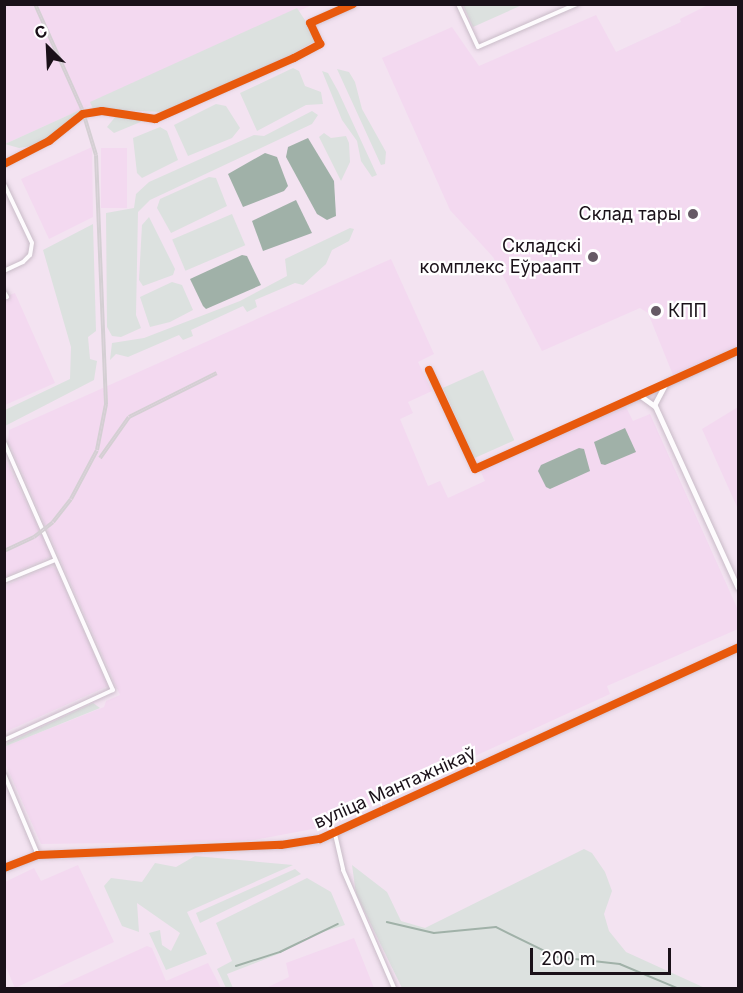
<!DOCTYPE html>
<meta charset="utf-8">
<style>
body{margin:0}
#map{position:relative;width:743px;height:993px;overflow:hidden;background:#f3e3f1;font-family:Inter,sans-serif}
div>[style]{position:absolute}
.built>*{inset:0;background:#f3d9f0;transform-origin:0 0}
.green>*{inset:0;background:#dce1df;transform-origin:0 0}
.water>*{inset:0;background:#a0b1a8}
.stream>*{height:1.5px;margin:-0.75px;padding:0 0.75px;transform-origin:0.75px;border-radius:0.75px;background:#a0b1a8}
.roads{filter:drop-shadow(0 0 2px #c8bbc7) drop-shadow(0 0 2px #c8bbc7)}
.minor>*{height:4px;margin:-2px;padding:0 2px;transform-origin:2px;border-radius:2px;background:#fdfbfd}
.tertiary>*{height:4.5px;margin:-2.25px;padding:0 2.25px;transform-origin:2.25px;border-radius:2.25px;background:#fdfbfd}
.rail>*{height:4px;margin-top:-2px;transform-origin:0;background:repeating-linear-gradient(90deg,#fff 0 4.5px,#d4cfd3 0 9px);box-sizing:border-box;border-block:2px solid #d4cfd3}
.cycleway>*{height:8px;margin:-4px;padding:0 4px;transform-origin:4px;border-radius:4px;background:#e8590c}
.dots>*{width:16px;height:16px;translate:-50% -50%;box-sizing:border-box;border:3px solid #fff;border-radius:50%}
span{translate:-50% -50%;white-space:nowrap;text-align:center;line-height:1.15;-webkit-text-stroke:4.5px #fff;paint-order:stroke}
.poi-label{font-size:18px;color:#1a1119}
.right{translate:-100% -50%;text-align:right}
.left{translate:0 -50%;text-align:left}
.street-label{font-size:18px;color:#1a1119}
.frame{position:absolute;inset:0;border:6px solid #1a1119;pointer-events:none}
.north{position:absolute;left:18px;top:18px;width:60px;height:60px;-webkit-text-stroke:4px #fff;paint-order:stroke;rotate:336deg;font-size:16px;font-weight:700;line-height:24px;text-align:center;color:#1a1119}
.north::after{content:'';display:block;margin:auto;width:21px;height:27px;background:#1a1119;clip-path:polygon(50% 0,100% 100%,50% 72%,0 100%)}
.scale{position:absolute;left:530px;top:948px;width:141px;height:27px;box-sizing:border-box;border:3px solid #1a1119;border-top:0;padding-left:8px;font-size:18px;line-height:21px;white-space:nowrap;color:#1a1119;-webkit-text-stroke:4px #fff;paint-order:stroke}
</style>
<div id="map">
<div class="built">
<div style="clip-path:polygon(710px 4px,738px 5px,738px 346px,673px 375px,648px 313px,640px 308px,542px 351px,493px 257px,450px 210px,382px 58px,452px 27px,479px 66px,596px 15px,616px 52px,681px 22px,680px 19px)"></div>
<div style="clip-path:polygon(4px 5px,312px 5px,5px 144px)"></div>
<div style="clip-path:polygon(92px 147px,93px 217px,49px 239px,21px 179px)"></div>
<div style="left:101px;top:148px;width:26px;height:60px"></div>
<div style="clip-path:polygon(391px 259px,434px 354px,418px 362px,432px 391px,408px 402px,413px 413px,400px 419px,428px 486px,440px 481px,448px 498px,485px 481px,480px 470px,625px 405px,633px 421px,650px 414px,738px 610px,738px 629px,607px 686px,610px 694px,318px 828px,248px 841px,41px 844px,5px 763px,6px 746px,104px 707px,106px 701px,120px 695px,8px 441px,9px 430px)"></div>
<div style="clip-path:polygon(15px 293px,55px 383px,5px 405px,4px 297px)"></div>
<div style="clip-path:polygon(738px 407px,738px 509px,702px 429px)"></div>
<div style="clip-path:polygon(4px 456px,52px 556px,5px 577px,4px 577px)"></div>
<div style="clip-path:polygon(49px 566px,56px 568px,108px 686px,5px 732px,5px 586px)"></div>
<div style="clip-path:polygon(78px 865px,114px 942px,15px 988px,5px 965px,5px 882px,34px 868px,41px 881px)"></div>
<div style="clip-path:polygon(354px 938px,374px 988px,266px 988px,289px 977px,286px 963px)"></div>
<div style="clip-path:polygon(147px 946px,152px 948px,166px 981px,208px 963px,221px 988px,55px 988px)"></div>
</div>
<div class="green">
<div style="clip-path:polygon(463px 5px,522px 5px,473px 27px)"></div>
<div style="clip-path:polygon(297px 8px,316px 37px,315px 41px,295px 53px,163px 112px,93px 109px,90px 102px)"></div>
<div style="clip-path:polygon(293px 68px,299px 71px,305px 86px,321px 92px,323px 104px,306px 105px,257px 131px,240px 93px)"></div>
<div style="clip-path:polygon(337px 69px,349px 72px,355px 82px,362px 109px,386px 152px,385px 164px,381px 165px)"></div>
<div style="clip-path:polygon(322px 71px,328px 73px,338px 91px,377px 175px,372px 177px,361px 161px,357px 141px,342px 120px)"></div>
<div style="clip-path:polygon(216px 104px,226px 106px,240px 128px,232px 138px,188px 156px,174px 125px)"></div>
<div style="clip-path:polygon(82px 109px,83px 113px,37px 145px,19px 148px,5px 144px)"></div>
<div style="clip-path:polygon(312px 111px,318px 115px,312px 124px,150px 200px,138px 212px,136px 315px,141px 328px,121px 337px,112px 336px,107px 327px,106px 213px,134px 208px,136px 194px,149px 182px,254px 135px,264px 136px)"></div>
<div style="clip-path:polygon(116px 116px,142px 119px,143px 121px,114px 133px,107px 127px)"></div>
<div style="clip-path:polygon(160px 127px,167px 131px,178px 160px,142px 178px,137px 173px,133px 138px)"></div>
<div style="clip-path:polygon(324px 133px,331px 138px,346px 136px,349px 143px,350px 162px,341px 181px,319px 137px)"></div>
<div style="clip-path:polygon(209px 177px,216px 178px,227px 206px,171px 233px,157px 208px,160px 199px)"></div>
<div style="left:232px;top:214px;width:34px;height:65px;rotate:67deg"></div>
<div style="clip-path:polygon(149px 217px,175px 269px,173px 275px,143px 286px,139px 280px,142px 225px)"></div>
<div style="clip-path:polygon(93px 224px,96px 331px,88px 337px,90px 359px,97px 361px,94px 380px,5px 426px,5px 410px,70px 379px,71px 347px,43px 250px)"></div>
<div style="clip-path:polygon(350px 228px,354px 229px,349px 241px,332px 250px,326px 264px,303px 285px,295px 283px,255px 300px,257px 307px,247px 312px,243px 306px,191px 330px,193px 336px,183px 340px,179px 335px,128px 357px,116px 354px,110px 360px,112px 343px,144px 338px,240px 301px,287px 276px,285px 259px)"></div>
<div style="clip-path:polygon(172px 282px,182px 285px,193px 310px,170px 322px,150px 327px,140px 297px)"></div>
<div style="left:483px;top:370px;width:77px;height:44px;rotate:66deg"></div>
<div style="clip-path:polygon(93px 703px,100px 708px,6px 746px,7px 743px)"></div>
<div style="clip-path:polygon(584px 849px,592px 853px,605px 872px,612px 891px,604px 914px,609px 931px,626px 952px,705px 988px,402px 988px,356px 894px,352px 865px,387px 892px,401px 921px,425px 928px)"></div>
<div style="clip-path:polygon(195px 856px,293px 865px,187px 912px,207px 954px,166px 970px,149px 933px,160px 930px,162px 945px,171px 951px,180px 933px,137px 903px,139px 932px,122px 926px,104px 886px,111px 878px,142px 882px,155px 863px,176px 867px)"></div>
<div style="clip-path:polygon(295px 869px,301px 874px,200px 923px,196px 913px)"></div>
<div style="clip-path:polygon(307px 878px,331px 892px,345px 925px,307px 937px,281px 953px,227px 974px,233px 988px,226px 988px,217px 969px,232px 961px,216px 923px)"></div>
</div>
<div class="water">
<div style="clip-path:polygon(308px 138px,334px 181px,336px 216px,327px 220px,317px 214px,286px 157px,288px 147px)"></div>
<div style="clip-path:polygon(265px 153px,277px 157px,288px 186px,284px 191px,243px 207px,228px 174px)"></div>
<div style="clip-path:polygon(296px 200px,312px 233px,263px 251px,252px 221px)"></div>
<div style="clip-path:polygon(242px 255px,247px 256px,261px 285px,206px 309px,203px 306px,190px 279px)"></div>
<div style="clip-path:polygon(625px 428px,636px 452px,605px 465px,601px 464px,594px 442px)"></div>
<div style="clip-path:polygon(579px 448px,584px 449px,590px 471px,550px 489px,546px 487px,538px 471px,541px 465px)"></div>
</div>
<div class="stream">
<div style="left:387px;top:922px;width:48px;rotate:13.2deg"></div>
<div style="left:434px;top:933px;width:62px;rotate:-5.5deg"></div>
<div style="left:496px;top:927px;width:68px;rotate:26.2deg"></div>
<div style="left:557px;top:957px;width:63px;rotate:6.3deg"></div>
<div style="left:620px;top:964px;width:62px;rotate:22.8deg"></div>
<div style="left:236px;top:966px;width:46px;rotate:-17.7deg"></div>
<div style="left:280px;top:952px;width:64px;rotate:-25.8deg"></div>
</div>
<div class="roads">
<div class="minor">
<div style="left:458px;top:4px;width:47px;rotate:65.1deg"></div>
<div style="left:478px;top:47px;width:108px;rotate:-23.5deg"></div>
<div style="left:4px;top:164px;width:51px;rotate:-27.1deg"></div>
<div style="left:49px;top:141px;width:43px;rotate:-38.5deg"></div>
<div style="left:83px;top:114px;width:19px;rotate:-9deg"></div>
<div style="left:102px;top:111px;width:54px;rotate:8.6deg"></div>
<div style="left:155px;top:119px;width:152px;rotate:-23.7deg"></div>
<div style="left:294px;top:58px;width:30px;rotate:-28deg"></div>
<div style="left:320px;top:44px;width:23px;rotate:-115deg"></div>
<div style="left:4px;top:184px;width:65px;rotate:64.6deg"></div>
<div style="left:32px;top:243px;width:12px;rotate:99deg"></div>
<div style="left:30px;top:255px;width:10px;rotate:135deg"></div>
<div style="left:23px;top:262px;width:21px;rotate:155deg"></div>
<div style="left:4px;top:292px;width:6px;rotate:59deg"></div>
<div style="left:429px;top:370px;width:109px;rotate:65.1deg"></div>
<div style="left:475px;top:469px;width:206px;rotate:-23.7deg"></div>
<div style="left:4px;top:442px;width:271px;rotate:66.3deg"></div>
<div style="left:113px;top:690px;width:120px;rotate:155.4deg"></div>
<div style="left:4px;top:581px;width:55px;rotate:-22.4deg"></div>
<div style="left:4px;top:774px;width:88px;rotate:67.2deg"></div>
<div style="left:335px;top:834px;width:37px;rotate:77deg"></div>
<div style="left:343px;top:870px;width:129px;rotate:66.6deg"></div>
</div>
<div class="tertiary">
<div style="left:310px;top:23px;width:47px;rotate:-23.8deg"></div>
<div style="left:738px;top:351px;width:79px;rotate:155.4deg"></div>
<div style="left:666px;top:384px;width:24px;rotate:118deg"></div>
<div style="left:655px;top:405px;width:200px;rotate:65.5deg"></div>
<div style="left:641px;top:396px;width:17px;rotate:36deg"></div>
<div style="left:4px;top:868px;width:36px;rotate:-21deg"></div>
<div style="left:38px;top:855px;width:243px;rotate:-2.4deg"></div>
<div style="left:281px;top:845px;width:39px;rotate:-9deg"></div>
<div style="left:320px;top:839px;width:460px;rotate:-24.6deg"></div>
</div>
</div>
<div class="rail">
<div style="left:100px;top:458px;width:50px;rotate:-54.7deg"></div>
<div style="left:129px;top:417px;width:98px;rotate:-26.6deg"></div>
<div style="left:4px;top:551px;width:33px;rotate:-25deg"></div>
<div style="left:34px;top:537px;width:24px;rotate:-38deg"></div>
<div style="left:53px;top:522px;width:29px;rotate:-52deg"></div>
<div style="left:71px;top:499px;width:55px;rotate:-62deg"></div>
<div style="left:97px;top:450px;width:47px;rotate:-78.9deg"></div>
<div style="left:106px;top:404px;width:249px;rotate:-92.3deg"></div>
<div style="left:96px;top:155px;width:48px;rotate:-106.9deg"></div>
<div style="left:82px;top:109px;width:115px;rotate:-114.1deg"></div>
</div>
<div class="cycleway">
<div style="left:4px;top:164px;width:51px;rotate:-27.1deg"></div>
<div style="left:49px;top:141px;width:43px;rotate:-38.5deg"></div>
<div style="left:83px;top:114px;width:19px;rotate:-9deg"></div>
<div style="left:102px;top:111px;width:54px;rotate:8.6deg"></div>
<div style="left:155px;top:119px;width:152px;rotate:-23.7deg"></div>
<div style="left:294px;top:58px;width:30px;rotate:-28deg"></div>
<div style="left:320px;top:44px;width:23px;rotate:-115deg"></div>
<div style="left:310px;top:23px;width:47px;rotate:-23.8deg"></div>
<div style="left:429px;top:370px;width:109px;rotate:65.1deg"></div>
<div style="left:475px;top:469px;width:288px;rotate:-24.2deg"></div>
<div style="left:4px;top:868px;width:36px;rotate:-21deg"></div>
<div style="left:38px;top:855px;width:243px;rotate:-2.4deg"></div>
<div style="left:281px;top:845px;width:39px;rotate:-9deg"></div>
<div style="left:320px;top:839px;width:460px;rotate:-24.6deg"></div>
</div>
<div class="dots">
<div style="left:693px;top:214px;background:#665a65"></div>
<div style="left:593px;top:257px;background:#665a65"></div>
<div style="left:656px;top:311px;background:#665a65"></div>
</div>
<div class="poi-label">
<span class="right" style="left:681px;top:214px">Склад тары</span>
<span class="right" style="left:581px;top:257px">Складскі<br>комплекс Еўраапт</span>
<span class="left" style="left:668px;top:311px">КПП</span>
</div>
<div class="street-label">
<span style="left:395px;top:788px;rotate:-24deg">вуліца Мантажнікаў</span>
</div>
<div class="frame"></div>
<div class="north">С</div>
<div class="scale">200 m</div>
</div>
